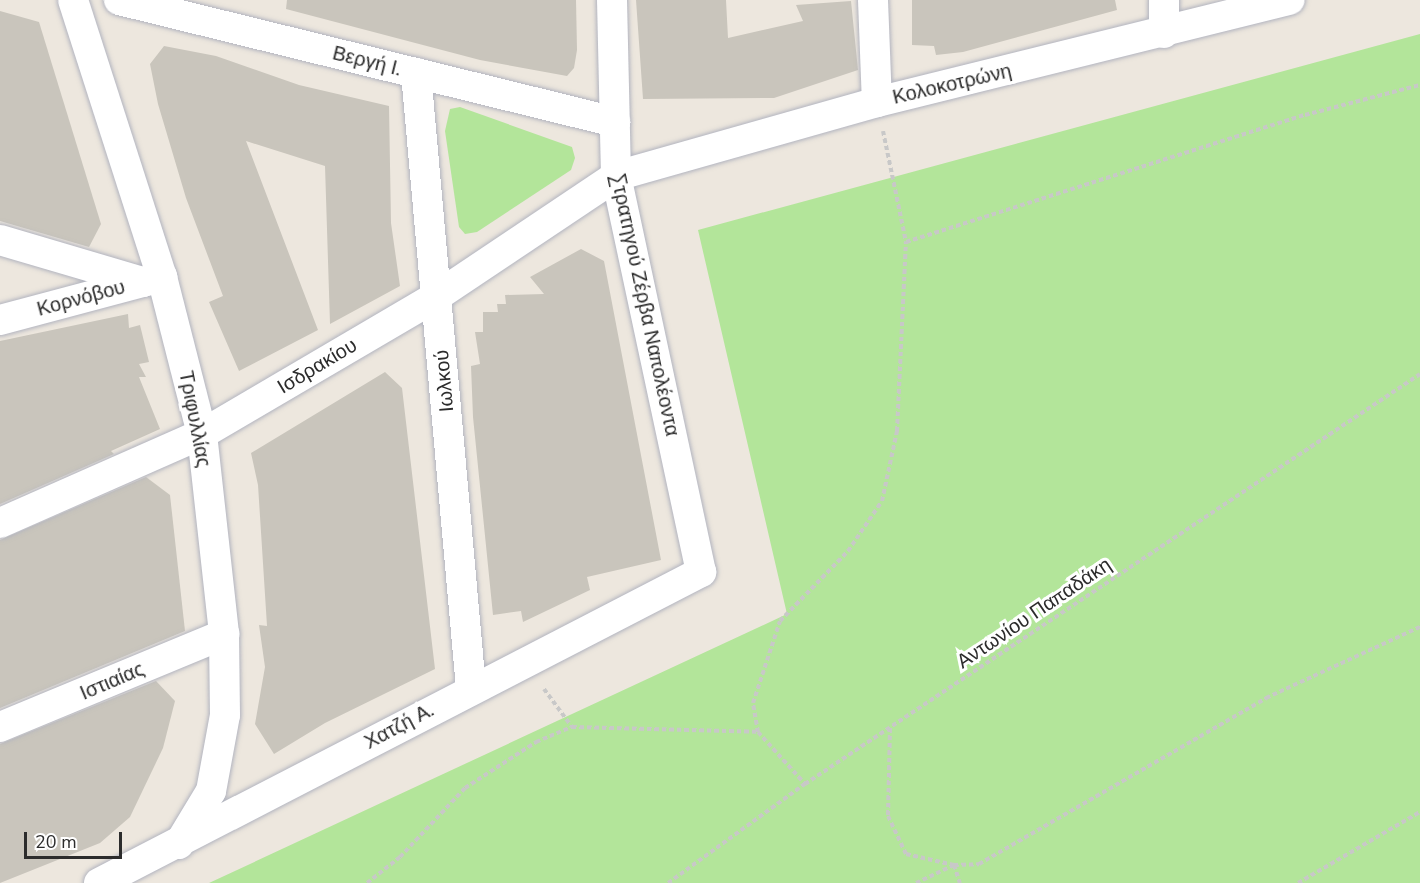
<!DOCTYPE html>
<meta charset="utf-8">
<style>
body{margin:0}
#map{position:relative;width:1420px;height:883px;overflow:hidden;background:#ede7de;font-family:"Nunito Sans",sans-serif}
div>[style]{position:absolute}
.green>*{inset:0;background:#b3e59a}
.building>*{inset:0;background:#c9c5bc}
.path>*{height:4px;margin-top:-2px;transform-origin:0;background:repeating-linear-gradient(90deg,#c8c8c8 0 4.5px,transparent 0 7.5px)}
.roads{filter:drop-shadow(0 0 2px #b2b4bf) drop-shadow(0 0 2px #b2b4bf)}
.street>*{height:30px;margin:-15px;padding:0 15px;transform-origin:15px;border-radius:15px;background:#fff}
span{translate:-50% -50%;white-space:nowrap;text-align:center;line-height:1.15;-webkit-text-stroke:6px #fff;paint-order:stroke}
.street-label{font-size:20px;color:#2c2c2c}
.scale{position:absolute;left:24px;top:832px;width:98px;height:27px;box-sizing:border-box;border:3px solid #2c2c2c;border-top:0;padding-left:8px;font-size:18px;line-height:21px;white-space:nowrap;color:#2c2c2c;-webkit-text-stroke:4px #fff;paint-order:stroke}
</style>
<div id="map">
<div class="green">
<div style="clip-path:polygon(1420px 34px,1420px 883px,209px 883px,787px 614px,698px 230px)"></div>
<div style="clip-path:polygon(460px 107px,572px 147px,575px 158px,571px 170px,477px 232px,465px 234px,459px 227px,445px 131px,450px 109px)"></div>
</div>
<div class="building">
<div style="clip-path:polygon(287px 0,576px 0,577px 50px,574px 68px,567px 76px,480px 60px,286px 9px)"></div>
<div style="clip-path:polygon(636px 0,726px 0,728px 38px,803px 21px,796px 5px,851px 1px,858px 70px,774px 98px,643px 99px)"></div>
<div style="clip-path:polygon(912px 0,1115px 0,1117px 10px,963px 52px,936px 55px,934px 46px,912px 45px)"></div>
<div style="clip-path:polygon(0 11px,39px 22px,101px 224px,89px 247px,0 221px)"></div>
<div style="clip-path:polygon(164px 46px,216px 56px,299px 85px,389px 106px,391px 223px,400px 286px,330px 324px,325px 166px,246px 141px,318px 330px,239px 371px,209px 302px,223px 296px,186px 198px,158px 104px,150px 64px)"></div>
<div style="clip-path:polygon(581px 249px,604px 261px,661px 560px,587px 577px,590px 590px,523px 622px,521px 611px,493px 615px,473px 417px,471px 366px,480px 364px,475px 332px,483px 332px,483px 312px,498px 312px,497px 304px,506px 304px,505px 295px,544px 294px,530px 277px)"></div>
<div style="clip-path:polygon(128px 314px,129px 328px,140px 325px,149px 362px,139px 364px,146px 377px,139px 377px,160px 429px,111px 451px,114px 454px,0 504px,0 341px)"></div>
<div style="clip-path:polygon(385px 372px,402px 388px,435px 669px,325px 723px,274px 754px,255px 724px,265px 667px,259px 625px,267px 626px,258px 485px,251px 453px)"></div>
<div style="clip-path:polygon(146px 477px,170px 495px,185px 631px,0 708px,0 540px)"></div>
<div style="clip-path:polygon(156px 681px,175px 701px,163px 748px,130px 817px,100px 843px,0 883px,0 744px)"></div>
</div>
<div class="path">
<div style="left:883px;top:131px;width:113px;rotate:78.3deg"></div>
<div style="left:544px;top:689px;width:47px;rotate:53.6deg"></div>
<div style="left:890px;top:728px;width:88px;rotate:91.3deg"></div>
<div style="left:888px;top:816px;width:42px;rotate:64.7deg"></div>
<div style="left:906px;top:854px;width:49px;rotate:12.9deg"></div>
<div style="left:954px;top:865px;width:25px;rotate:-2deg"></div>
<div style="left:979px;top:864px;width:332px;rotate:-30deg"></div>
<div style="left:1266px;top:698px;width:170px;rotate:-24.8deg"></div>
<div style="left:758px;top:732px;width:29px;rotate:-100deg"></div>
<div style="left:753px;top:703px;width:86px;rotate:-71.8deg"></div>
<div style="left:780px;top:621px;width:98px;rotate:-45.8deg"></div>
<div style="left:848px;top:551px;width:60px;rotate:-55.8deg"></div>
<div style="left:882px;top:501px;width:72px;rotate:-77.9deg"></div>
<div style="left:897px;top:431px;width:189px;rotate:-87.3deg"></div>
<div style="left:906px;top:242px;width:419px;rotate:-17.7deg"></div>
<div style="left:1305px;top:115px;width:119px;rotate:-14.6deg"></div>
<div style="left:367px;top:883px;width:42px;rotate:-38.2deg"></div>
<div style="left:400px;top:857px;width:95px;rotate:-46.7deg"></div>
<div style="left:465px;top:788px;width:85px;rotate:-32.9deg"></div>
<div style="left:536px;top:742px;width:39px;rotate:-23deg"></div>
<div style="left:572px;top:727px;width:186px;rotate:1.5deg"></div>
<div style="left:758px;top:732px;width:70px;rotate:47.9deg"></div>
<div style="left:668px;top:883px;width:169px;rotate:-35.9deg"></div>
<div style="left:805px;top:784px;width:739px;rotate:-33.69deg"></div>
<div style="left:916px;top:883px;width:42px;rotate:-25.3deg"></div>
<div style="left:954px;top:865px;width:19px;rotate:72deg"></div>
<div style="left:1298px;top:883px;width:141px;rotate:-30.2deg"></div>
</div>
<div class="roads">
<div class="street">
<div style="left:73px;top:0;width:291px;rotate:72.2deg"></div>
<div style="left:162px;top:277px;width:162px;rotate:75.7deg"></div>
<div style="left:202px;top:434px;width:201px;rotate:83.7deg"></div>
<div style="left:224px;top:634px;width:81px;rotate:89.3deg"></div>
<div style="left:225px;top:715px;width:77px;rotate:100.4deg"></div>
<div style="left:211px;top:791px;width:62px;rotate:121.1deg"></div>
<div style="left:119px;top:0;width:511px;rotate:13.82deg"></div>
<div style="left:873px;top:0;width:102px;rotate:87.8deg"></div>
<div style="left:1164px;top:0;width:33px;rotate:90deg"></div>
<div style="left:416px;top:73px;width:617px;rotate:84.89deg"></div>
<div style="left:0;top:240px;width:149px;rotate:16.4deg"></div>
<div style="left:0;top:320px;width:168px;rotate:-14.9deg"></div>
<div style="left:0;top:523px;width:221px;rotate:-23.8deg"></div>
<div style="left:202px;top:434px;width:273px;rotate:-30.4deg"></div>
<div style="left:437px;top:296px;width:216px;rotate:-33.8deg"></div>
<div style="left:616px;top:176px;width:271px;rotate:-15.8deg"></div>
<div style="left:877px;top:102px;width:425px;rotate:-13.9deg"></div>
<div style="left:0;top:727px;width:243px;rotate:-22.5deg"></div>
<div style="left:99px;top:883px;width:678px;rotate:-27.32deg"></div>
<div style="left:701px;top:572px;width:405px;rotate:-102.1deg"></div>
<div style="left:616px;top:176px;width:176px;rotate:-91.3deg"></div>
</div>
</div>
<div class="street-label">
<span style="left:367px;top:61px;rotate:14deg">Βεργή Ι.</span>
<span style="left:952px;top:84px;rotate:-13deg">Κολοκοτρώνη</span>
<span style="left:81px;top:298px;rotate:-15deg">Κορνόβου</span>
<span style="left:645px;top:305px;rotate:78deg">Στρατηγού Ζέρβα Ναπολέοντα</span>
<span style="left:317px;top:366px;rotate:-31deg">Ισδρακίου</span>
<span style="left:444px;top:381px;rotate:-95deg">Ιωλκού</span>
<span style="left:195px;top:419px;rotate:79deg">Τριφυλλίας</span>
<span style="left:1034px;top:613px;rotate:-34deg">Αντωνίου Παπαδάκη</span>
<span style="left:112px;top:681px;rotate:-23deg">Ιστιαίας</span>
<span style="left:399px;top:726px;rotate:-28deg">Χατζή Α.</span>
</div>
<div class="scale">20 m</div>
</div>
